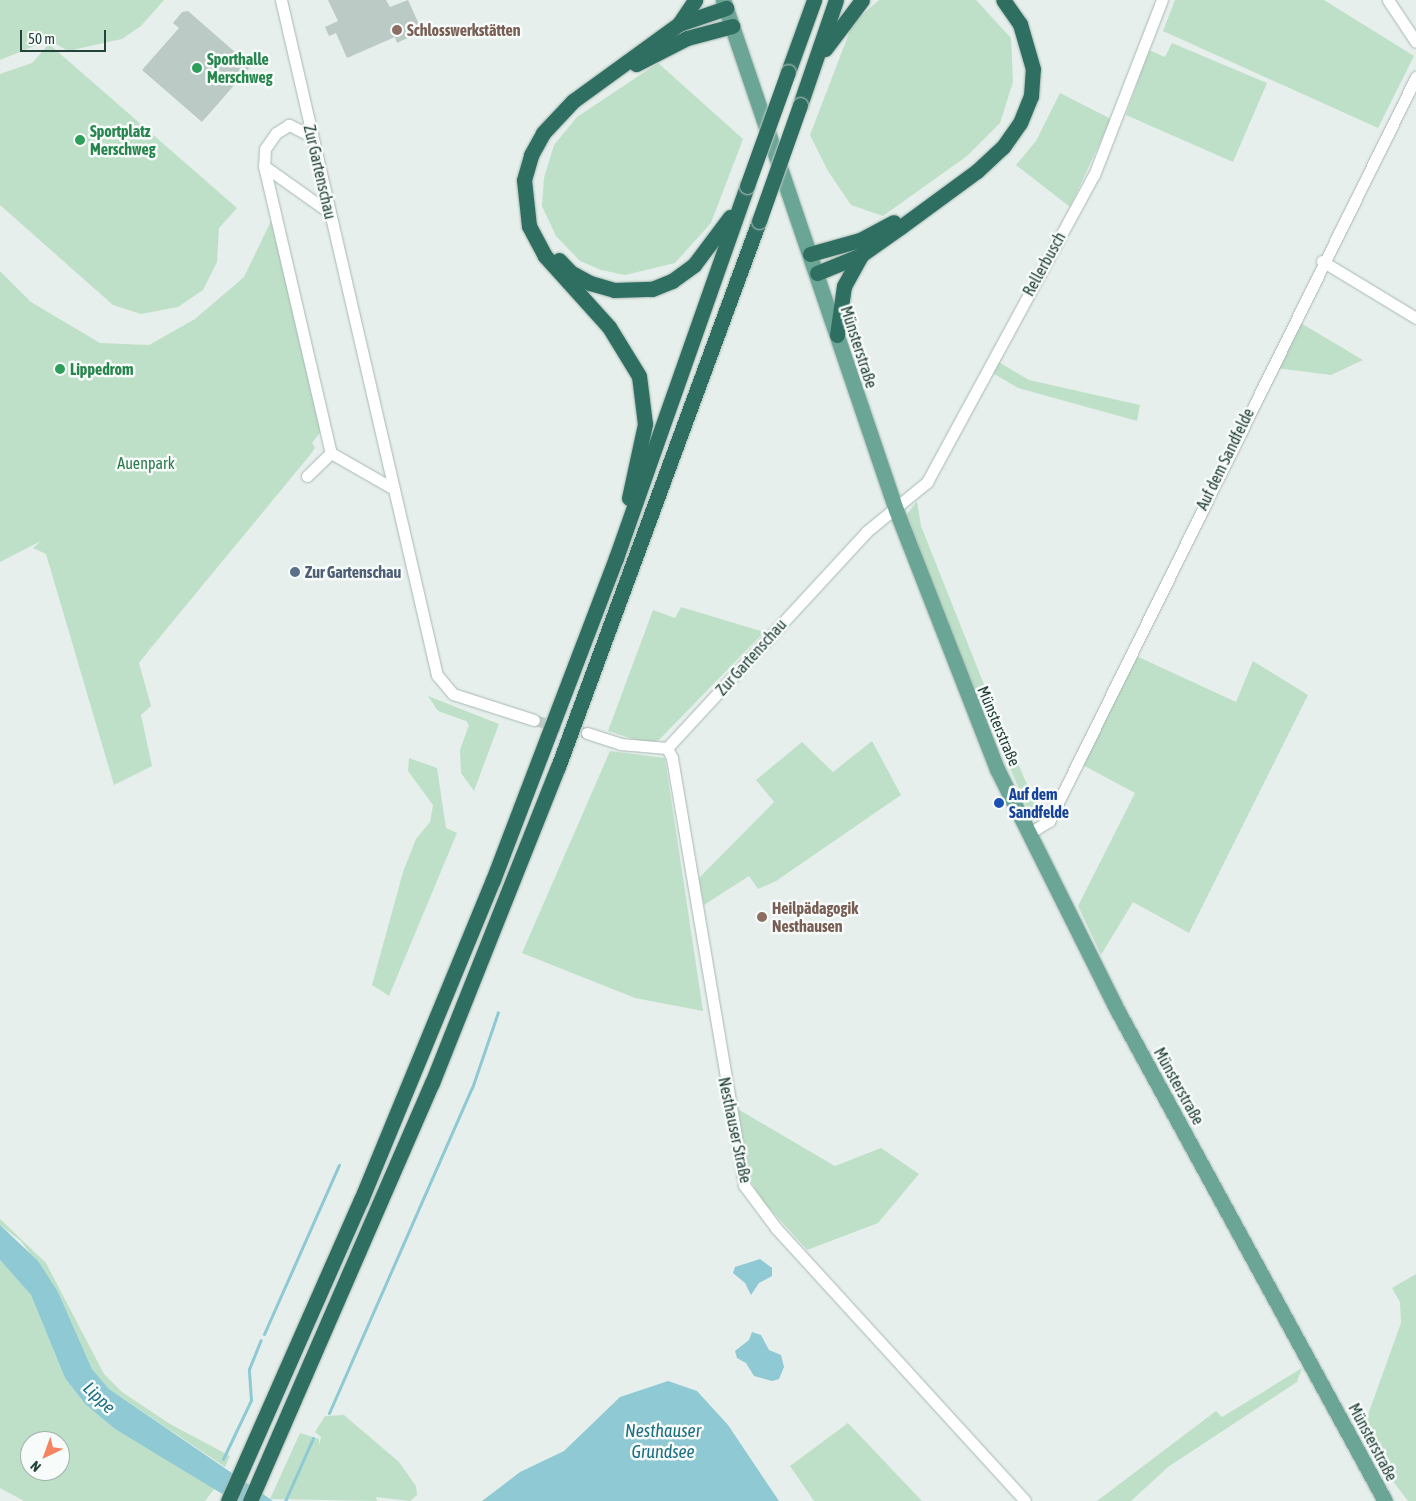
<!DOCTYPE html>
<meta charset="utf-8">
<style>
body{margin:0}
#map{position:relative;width:1416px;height:1501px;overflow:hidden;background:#e6efeb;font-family:"Asap Condensed",sans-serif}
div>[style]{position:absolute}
.green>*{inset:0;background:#bfe0c8}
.water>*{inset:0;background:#8ec9d4}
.stream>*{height:3px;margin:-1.5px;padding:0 1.5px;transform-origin:1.5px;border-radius:1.5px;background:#8ec9d4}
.building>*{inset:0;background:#bbcac4}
.minor-tunnel>*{height:11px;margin-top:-5.5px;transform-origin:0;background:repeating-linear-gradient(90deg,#bfccc8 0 11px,transparent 0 16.5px)}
.roads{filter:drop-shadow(0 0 1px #a8b8b2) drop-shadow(0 0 1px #a8b8b2)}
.minor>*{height:11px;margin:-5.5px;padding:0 5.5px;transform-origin:5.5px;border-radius:5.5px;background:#fff}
.major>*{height:15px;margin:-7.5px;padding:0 7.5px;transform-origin:7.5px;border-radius:7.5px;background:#6aa596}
.highway>*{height:15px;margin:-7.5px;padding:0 7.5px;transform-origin:7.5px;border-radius:7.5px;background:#2f6f62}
.bridges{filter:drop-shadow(0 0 1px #c2cac8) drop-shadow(0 0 1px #c2cac8)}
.highway-bridge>*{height:15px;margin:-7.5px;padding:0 7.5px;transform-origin:7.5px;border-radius:7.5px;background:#2f6f62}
.dots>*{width:14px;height:14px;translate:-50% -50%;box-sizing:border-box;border:2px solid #f7fbf9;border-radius:50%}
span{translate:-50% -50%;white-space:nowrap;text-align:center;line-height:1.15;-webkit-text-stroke:5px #f7fbf9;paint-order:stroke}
.education-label{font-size:16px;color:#785e54;font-weight:700}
.left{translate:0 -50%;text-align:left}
.leisure-label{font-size:16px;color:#27864d;font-weight:700}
.street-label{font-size:16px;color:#24423a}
.park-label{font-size:16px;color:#2d7a4b}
.service-label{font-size:16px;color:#4e5e75;font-weight:700}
.transit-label{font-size:16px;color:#164399;font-weight:700}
.water-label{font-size:18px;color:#1c6f80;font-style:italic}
.north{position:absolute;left:20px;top:1431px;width:50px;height:50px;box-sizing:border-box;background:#f7fbf9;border:1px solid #a3b1ad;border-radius:50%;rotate:222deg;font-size:14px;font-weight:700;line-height:20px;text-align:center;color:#24423a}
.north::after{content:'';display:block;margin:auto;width:18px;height:22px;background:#f4845f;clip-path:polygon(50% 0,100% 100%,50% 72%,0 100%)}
.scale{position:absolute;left:20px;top:30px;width:86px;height:22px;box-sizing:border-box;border:2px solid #24423a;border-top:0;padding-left:6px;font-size:15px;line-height:18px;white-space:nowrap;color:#24423a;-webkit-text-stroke:4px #f7fbf9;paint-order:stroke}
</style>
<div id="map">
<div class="green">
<div style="clip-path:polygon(0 0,164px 0,141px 26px,122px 39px,68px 51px,49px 40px,0 60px)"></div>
<div style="clip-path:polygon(879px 0,976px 0,1011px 38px,1013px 82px,1000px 123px,967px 156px,883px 216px,851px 205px,828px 171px,810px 135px,853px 23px)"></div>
<div style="clip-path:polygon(1175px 0,1324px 0,1414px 56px,1378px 128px,1163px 31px)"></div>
<div style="clip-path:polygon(1172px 43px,1267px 83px,1233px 162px,1126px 115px,1149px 50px,1165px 57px)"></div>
<div style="clip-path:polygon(49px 44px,237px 208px,219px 228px,217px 262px,203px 290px,178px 307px,141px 314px,113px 305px,0 205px,0 74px,32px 63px)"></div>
<div style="clip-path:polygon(658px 63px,743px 139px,711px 223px,675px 263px,625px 275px,601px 270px,580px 261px,556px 236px,542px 206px,544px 178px,554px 145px,577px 117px)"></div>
<div style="clip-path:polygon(1060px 93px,1111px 119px,1070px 207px,1016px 165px,1036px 141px)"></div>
<div style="clip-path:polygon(271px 221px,322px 430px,312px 443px,315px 448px,310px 455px,150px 649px,71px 559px,150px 649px,139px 663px,151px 706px,141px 715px,152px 766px,114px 785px,46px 554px,33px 548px,41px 541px,0 562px,0 271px,31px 302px,100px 343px,149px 345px,195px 319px,244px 277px)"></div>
<div style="clip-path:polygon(1299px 322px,1363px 360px,1331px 375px,1276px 368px)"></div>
<div style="clip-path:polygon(997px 361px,1029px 380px,1140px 405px,1137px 421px,1018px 388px,991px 372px)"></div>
<div style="clip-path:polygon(917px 501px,921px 526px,983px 682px,1035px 803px,1050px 809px,1043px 819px,1036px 821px,1031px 816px,960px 655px,907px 514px)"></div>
<div style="clip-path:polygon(681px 607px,764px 632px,659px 740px,648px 744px,608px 731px,653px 610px,675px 618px)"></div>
<div style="clip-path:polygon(1132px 654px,1236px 702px,1253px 661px,1308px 695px,1189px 933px,1133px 902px,1101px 955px,1078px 906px,1135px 793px,1081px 764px)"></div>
<div style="clip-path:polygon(428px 696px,499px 724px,474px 791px,461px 773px,460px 750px,469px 725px,466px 721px,438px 711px)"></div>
<div style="clip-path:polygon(872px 741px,901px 795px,776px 881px,758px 889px,749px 876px,704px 905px,699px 878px,774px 802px,756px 780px,802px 742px,833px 772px)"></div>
<div style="clip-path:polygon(610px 751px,665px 758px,703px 1011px,635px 998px,522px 953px)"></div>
<div style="clip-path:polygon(409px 758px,437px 768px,446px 828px,457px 833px,389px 996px,372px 985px,403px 872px,416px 839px,430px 822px,433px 805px,408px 771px)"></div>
<div style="clip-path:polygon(736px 1108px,835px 1166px,881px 1148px,919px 1174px,878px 1223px,807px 1250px,761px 1199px,750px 1179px)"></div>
<div style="clip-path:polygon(0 1219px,46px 1263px,104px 1374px,122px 1392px,170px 1424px,230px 1456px,225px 1467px,109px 1389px,92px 1369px,58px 1292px,21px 1241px,0 1225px)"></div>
<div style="clip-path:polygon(evenodd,0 1260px,31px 1295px,65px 1378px,85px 1404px,115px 1429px,215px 1488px,205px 1501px,24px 1501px,0 1488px,0 1260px,30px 1441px,60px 1441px,60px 1471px,30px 1471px,30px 1441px)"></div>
<div style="clip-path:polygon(1416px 1274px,1416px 1501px,1408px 1501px,1383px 1468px,1366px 1420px,1401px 1323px,1400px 1302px,1392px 1288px)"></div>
<div style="clip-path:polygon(1302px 1368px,1297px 1382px,1168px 1467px,1131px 1501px,1097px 1501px,1216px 1411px,1222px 1417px)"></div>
<div style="clip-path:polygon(344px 1415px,399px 1462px,416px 1486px,417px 1495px,410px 1501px,376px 1497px,377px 1501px,270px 1499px,300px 1433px,319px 1439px,319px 1445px,321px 1437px,315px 1432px,325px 1416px)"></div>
<div style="clip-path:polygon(848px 1423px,922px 1501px,814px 1501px,790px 1466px)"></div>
</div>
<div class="water">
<div style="clip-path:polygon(0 1225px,38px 1261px,58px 1292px,92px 1369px,109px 1389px,273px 1501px,234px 1501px,115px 1429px,85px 1404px,65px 1378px,31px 1295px,0 1260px)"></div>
<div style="clip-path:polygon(760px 1259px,772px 1268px,772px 1276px,759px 1283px,751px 1295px,745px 1283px,733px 1273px,735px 1267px)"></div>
<div style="clip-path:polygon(752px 1332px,761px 1335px,769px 1350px,781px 1355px,784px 1367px,779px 1379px,772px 1381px,754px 1376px,746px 1363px,737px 1358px,735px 1351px,749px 1340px)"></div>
<div style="clip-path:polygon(668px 1381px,697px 1391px,728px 1425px,779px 1501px,482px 1501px,520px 1472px,564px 1451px,620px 1397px)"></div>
</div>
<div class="stream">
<div style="left:264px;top:1334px;width:185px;rotate:-66.1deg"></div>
<div style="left:329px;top:1413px;width:355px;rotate:-66.3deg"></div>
<div style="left:472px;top:1088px;width:80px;rotate:-71.1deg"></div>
<div style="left:223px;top:1459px;width:65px;rotate:-64.6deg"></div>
<div style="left:251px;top:1400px;width:31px;rotate:-94deg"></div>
<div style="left:249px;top:1369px;width:31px;rotate:-68deg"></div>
<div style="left:285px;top:1501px;width:69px;rotate:-66deg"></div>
</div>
<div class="building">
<div style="clip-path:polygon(328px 0,386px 0,390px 7px,408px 0,422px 31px,397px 43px,395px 37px,347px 58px,336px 33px,329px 36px,325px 27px,338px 21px)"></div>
<div style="clip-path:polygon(188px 11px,251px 66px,202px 122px,142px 70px,179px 28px,173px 23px,182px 12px)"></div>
</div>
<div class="minor-tunnel">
<div style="left:534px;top:720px;width:55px;rotate:13.8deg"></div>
</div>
<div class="roads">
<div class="minor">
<div style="left:281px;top:0;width:693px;rotate:76.99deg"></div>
<div style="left:437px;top:675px;width:25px;rotate:50deg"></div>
<div style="left:453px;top:694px;width:85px;rotate:17.8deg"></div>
<div style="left:1388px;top:0;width:50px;rotate:56.3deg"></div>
<div style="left:311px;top:136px;width:25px;rotate:-153deg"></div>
<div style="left:289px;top:125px;width:15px;rotate:148deg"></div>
<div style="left:276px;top:133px;width:19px;rotate:125deg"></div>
<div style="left:265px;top:149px;width:17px;rotate:93deg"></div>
<div style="left:264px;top:166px;width:80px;rotate:35.3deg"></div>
<div style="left:264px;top:166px;width:295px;rotate:76.9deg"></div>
<div style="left:331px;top:453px;width:70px;rotate:29.8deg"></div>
<div style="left:1322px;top:261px;width:110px;rotate:31.2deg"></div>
<div style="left:307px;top:476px;width:33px;rotate:-44deg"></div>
<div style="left:587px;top:733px;width:35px;rotate:18deg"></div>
<div style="left:620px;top:744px;width:47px;rotate:4.9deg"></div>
<div style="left:667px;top:748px;width:294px;rotate:-47.3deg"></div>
<div style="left:866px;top:532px;width:79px;rotate:-39.3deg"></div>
<div style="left:927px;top:482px;width:349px;rotate:-61.5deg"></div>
<div style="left:1094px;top:175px;width:188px;rotate:-68.8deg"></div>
<div style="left:667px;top:748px;width:11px;rotate:63deg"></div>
<div style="left:672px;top:758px;width:433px;rotate:80.4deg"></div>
<div style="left:744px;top:1185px;width:54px;rotate:53.3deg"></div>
<div style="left:776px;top:1228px;width:369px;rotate:47.6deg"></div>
<div style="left:1028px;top:834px;width:25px;rotate:-32deg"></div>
<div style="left:1049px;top:821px;width:830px;rotate:-63.74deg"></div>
</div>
<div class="major">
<div style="left:723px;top:0;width:539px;rotate:71.26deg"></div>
<div style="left:896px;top:510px;width:278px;rotate:68.7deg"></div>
<div style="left:997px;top:769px;width:265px;rotate:63.5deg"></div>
<div style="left:1115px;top:1006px;width:564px;rotate:61.39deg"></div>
</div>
<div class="highway">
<div style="left:679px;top:24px;width:29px;rotate:-56deg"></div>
<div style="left:825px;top:49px;width:61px;rotate:-52.9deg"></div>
<div style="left:636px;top:64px;width:57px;rotate:-27deg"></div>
<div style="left:687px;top:38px;width:47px;rotate:-14.9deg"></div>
<div style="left:788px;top:72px;width:77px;rotate:-70.1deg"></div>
<div style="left:800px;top:105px;width:111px;rotate:-71.1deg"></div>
<div style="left:810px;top:254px;width:52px;rotate:-15.6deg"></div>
<div style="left:860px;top:240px;width:38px;rotate:-28deg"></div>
<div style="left:559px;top:260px;width:16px;rotate:47deg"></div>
<div style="left:570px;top:272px;width:23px;rotate:29deg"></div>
<div style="left:590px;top:283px;width:25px;rotate:16deg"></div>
<div style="left:614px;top:290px;width:38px;rotate:-2deg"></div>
<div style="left:652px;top:289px;width:22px;rotate:-22deg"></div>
<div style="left:672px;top:281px;width:27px;rotate:-36deg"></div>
<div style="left:694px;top:265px;width:60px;rotate:-53.1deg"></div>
<div style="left:817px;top:273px;width:48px;rotate:-22.2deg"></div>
<div style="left:861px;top:255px;width:50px;rotate:-35.3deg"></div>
<div style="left:902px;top:226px;width:93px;rotate:-36.3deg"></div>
<div style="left:977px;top:171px;width:35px;rotate:-43deg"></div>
<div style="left:1003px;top:147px;width:29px;rotate:-55deg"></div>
<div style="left:1020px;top:123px;width:29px;rotate:-68deg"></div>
<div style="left:1031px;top:96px;width:27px;rotate:-86deg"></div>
<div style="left:1033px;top:69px;width:47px;rotate:-106.1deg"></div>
<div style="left:1020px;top:24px;width:29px;rotate:-125deg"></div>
<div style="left:837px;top:335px;width:49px;rotate:-81.9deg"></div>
<div style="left:844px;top:286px;width:35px;rotate:-61deg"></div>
<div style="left:629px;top:498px;width:76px;rotate:-77.8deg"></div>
<div style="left:645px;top:424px;width:48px;rotate:-97.1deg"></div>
<div style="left:639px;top:376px;width:57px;rotate:-121.5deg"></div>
<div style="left:609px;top:327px;width:96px;rotate:-132deg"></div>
<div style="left:545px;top:256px;width:34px;rotate:-118deg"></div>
<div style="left:529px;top:226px;width:46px;rotate:-96.2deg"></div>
<div style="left:524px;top:180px;width:26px;rotate:-74deg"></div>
<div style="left:531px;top:155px;width:25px;rotate:-61deg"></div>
<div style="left:543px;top:133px;width:44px;rotate:-46.8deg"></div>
<div style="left:573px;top:101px;width:131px;rotate:-36deg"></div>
<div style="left:679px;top:24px;width:50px;rotate:-18.8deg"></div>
<div style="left:228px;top:1501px;width:329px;rotate:-66.2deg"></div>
<div style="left:361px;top:1200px;width:346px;rotate:-67.6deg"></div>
<div style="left:493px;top:880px;width:345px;rotate:-69.1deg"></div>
<div style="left:616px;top:558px;width:394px;rotate:-70.6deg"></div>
<div style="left:250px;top:1501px;width:456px;rotate:-66.5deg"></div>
<div style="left:432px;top:1083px;width:340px;rotate:-68.3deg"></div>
<div style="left:558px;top:767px;width:582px;rotate:-69.79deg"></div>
</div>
</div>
<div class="bridges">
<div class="highway-bridge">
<div style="left:747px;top:186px;width:121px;rotate:-70.2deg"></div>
<div style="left:759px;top:221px;width:123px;rotate:-70.5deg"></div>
</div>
</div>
<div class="dots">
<div style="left:397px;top:30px;background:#8d6e63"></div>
<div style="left:197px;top:68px;background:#2e9e5b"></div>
<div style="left:80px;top:140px;background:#2e9e5b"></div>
<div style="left:60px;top:369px;background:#2e9e5b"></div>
<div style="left:295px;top:572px;background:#5c6f8a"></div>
<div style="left:999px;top:803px;background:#1a4fb4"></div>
<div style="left:762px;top:917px;background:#8d6e63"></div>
</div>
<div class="education-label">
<span class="left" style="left:407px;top:30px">Schlosswerkstätten</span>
<span class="left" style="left:772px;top:917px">Heilpädagogik<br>Nesthausen</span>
</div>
<div class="leisure-label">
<span class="left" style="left:207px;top:68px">Sporthalle<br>Merschweg</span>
<span class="left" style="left:90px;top:140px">Sportplatz<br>Merschweg</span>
<span class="left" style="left:70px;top:369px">Lippedrom</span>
</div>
<div class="street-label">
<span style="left:320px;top:172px;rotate:77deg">Zur Gartenschau</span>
<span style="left:1044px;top:264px;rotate:-61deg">Rellerbusch</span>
<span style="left:859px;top:347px;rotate:72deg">Münsterstraße</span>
<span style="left:1225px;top:459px;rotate:-64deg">Auf dem Sandfelde</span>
<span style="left:751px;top:657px;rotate:-48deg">Zur Gartenschau</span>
<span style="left:999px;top:726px;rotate:67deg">Münsterstraße</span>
<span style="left:1179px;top:1086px;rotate:61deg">Münsterstraße</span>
<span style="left:735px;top:1130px;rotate:78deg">Nesthauser Straße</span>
<span style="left:1373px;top:1442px;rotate:62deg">Münsterstraße</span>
</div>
<div class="park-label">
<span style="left:146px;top:463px">Auenpark</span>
</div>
<div class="service-label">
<span class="left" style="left:305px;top:572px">Zur Gartenschau</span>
</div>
<div class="transit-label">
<span class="left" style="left:1009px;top:803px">Auf dem<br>Sandfelde</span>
</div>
<div class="water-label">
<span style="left:99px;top:1398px;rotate:44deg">Lippe</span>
<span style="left:663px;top:1442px">Nesthauser<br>Grundsee</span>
</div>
<div class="north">N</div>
<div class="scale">50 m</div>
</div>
